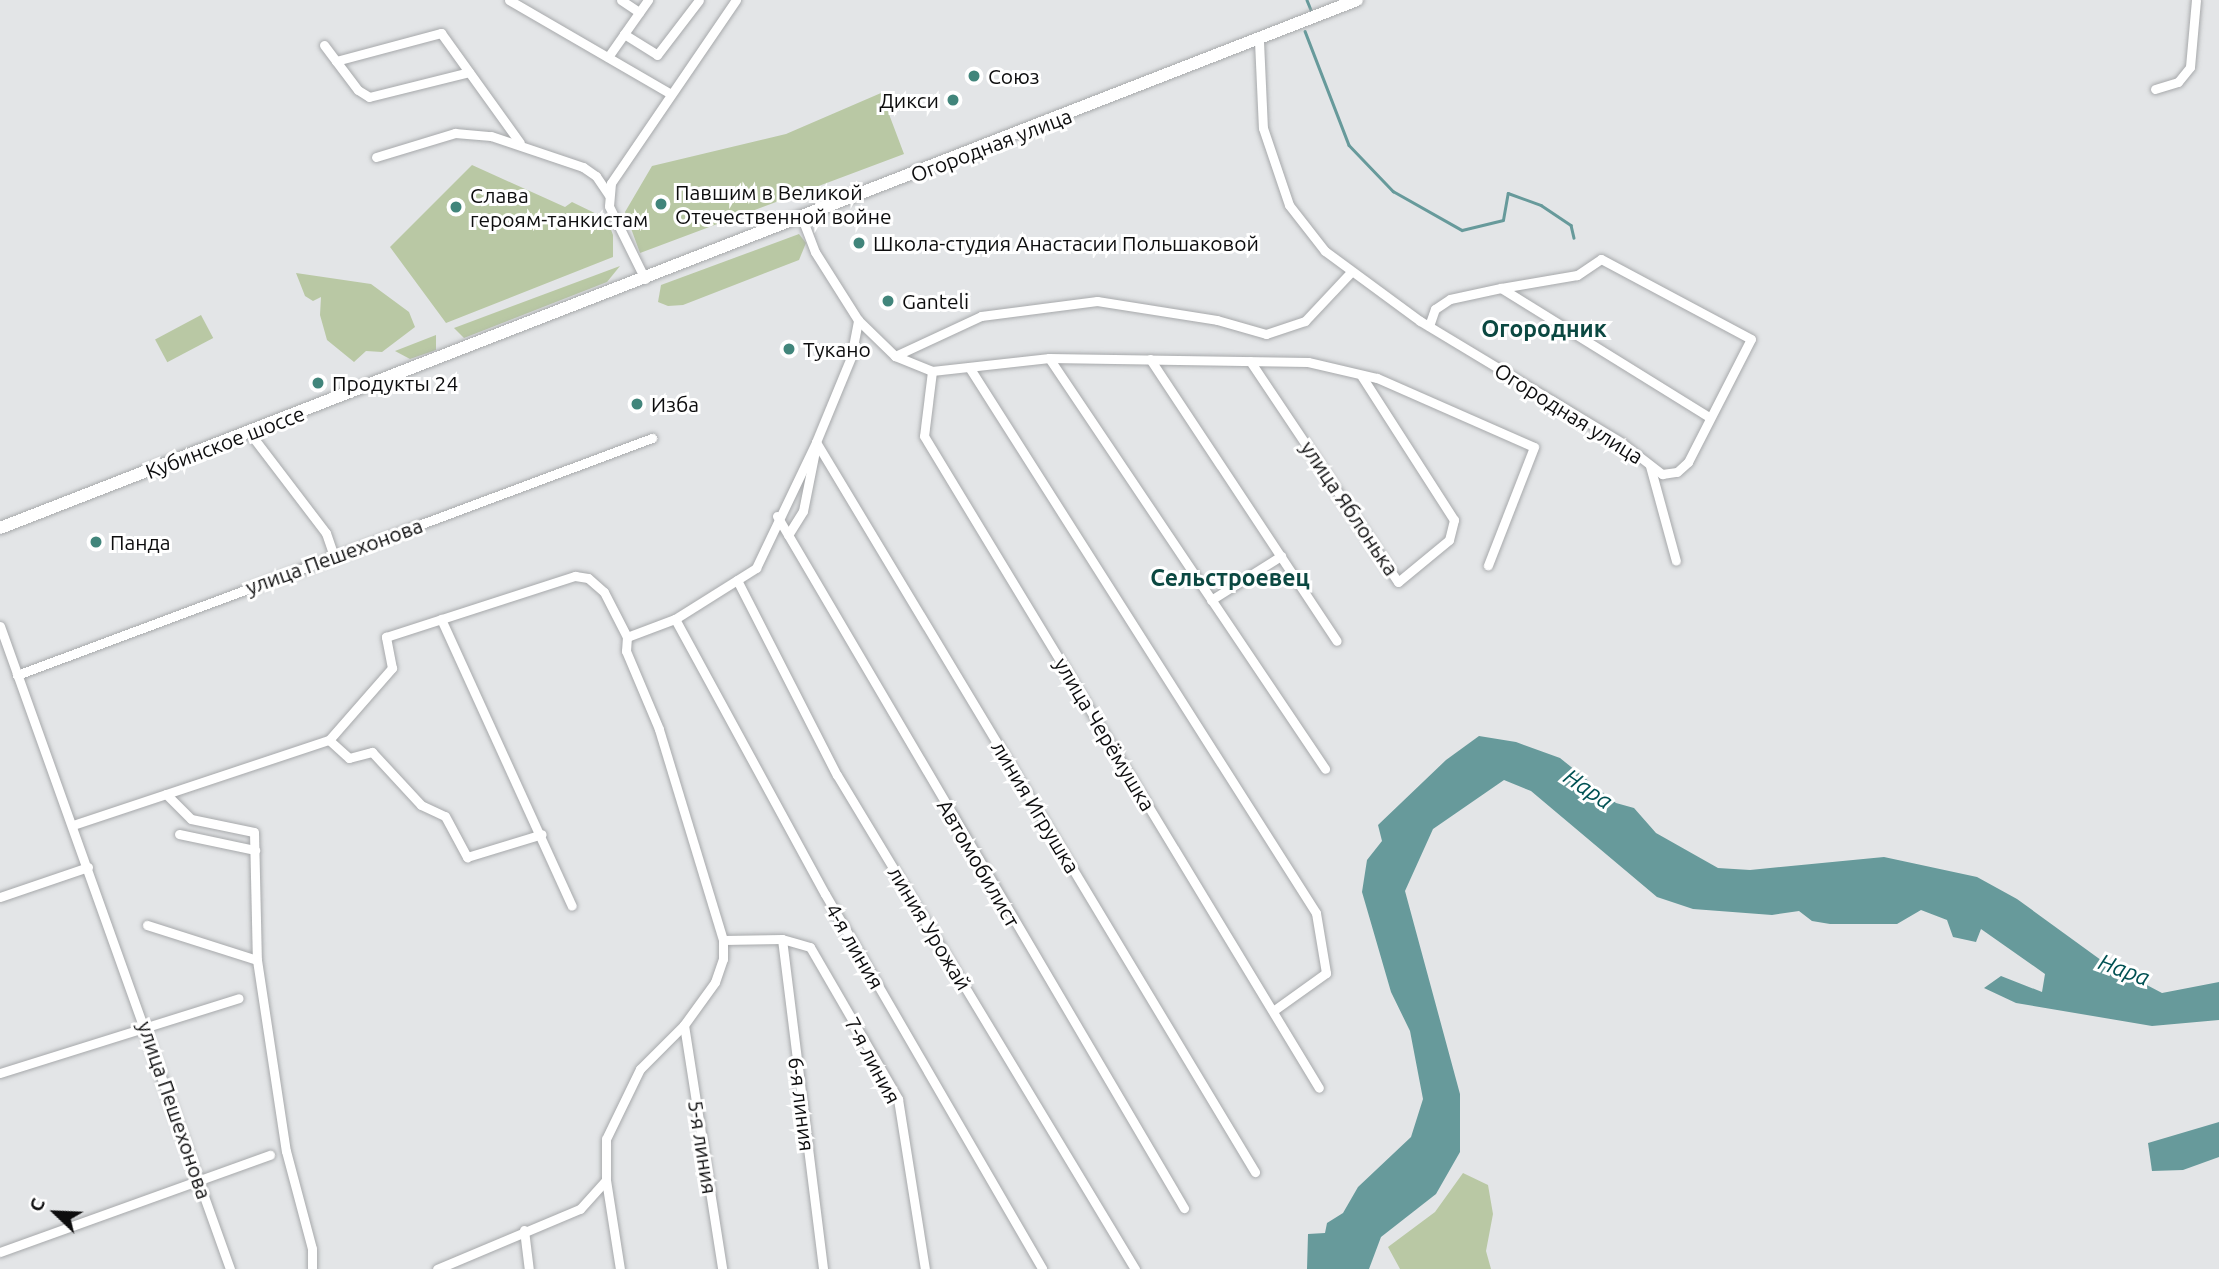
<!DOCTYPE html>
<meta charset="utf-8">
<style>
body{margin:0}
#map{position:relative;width:2219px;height:1269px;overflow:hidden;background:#e3e5e7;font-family:Ubuntu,sans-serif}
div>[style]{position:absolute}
.green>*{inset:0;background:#b9c8a4;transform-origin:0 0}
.water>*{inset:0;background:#679a9b}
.stream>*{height:2.5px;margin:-1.25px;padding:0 1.25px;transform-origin:1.25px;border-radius:1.25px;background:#679a9b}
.roads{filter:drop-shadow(0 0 2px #a7a9ab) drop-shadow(0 0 2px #a7a9ab)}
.street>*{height:9px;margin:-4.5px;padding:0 4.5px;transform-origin:4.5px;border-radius:4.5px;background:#fff}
.secondary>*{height:12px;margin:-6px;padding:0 6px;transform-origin:6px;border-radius:6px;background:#fff}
.dots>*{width:19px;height:19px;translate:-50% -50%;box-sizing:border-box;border:4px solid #fff;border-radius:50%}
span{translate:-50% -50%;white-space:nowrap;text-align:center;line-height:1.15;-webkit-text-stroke:6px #fff;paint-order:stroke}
.poi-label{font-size:21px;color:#0d0d0e}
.left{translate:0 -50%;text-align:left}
.right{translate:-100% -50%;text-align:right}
.street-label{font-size:21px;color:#0d0d0e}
.neighbourhood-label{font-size:23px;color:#0b4841;font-weight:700}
.water-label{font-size:23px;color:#005153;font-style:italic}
.north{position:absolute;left:21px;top:1178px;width:70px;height:70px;-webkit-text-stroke:5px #fff;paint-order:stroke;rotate:293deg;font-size:19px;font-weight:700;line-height:28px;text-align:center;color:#0d0d0e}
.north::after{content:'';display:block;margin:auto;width:24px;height:32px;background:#0d0d0e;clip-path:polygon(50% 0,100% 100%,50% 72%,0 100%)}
</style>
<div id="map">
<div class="green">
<div style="clip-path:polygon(881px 93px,904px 154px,640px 253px,625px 212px,652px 166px,786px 134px)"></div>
<div style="clip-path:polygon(472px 165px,565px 207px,572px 202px,607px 219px,613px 235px,613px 257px,446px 323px,390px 247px)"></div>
<div style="clip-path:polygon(799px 234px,806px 243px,799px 260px,683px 305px,668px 306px,658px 302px,661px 285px)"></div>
<div style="clip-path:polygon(620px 266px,607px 282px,464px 338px,454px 328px)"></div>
<div style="clip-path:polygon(296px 273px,371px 284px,409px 312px,415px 327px,382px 352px,366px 351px,354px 362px,327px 340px,320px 315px,321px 297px,313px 301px,305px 296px)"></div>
<div style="left:201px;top:315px;width:26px;height:52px;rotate:62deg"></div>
<div style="clip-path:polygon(436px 335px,436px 350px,410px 359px,395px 351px)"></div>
<div style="clip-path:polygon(1463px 1173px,1488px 1185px,1493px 1214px,1486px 1251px,1491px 1269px,1400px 1269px,1388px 1247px,1435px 1212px)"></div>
</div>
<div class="water">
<div style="clip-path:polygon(1479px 736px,1516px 742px,1560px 758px,1616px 803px,1634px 808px,1656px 833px,1718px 868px,1750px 870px,1884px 857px,1977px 877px,2017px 899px,2105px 963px,2162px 993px,2219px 982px,2219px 1020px,2152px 1026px,2016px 1003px,1984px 988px,2001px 976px,2042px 992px,2045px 974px,1981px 929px,1976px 942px,1953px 937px,1947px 920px,1921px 910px,1897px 924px,1830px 924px,1812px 921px,1799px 911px,1772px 915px,1693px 909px,1657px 897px,1531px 791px,1504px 780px,1433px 829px,1405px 891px,1460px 1094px,1460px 1152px,1436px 1194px,1381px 1237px,1369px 1269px,1307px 1269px,1308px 1234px,1325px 1233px,1327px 1223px,1343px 1213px,1358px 1187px,1411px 1137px,1423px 1099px,1410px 1031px,1391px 992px,1362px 892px,1367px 860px,1382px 841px,1378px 825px,1446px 760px)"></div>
<div style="clip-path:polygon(2219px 1122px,2219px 1157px,2183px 1170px,2152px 1171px,2148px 1143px)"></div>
</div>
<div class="stream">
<div style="left:1307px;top:0;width:11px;rotate:68deg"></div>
<div style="left:1305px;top:31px;width:122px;rotate:68.9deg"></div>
<div style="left:1349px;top:145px;width:64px;rotate:46.3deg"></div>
<div style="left:1393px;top:191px;width:79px;rotate:29.5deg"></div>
<div style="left:1462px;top:230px;width:42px;rotate:-13.7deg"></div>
<div style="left:1503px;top:220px;width:27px;rotate:-80deg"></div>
<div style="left:1508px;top:193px;width:35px;rotate:20deg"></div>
<div style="left:1541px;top:205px;width:36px;rotate:34deg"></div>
<div style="left:1571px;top:225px;width:13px;rotate:77deg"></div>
</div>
<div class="roads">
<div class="street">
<div style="left:509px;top:0;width:187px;rotate:30.1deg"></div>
<div style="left:621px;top:0;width:22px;rotate:34deg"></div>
<div style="left:624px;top:34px;width:42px;rotate:-54.8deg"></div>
<div style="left:1259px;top:41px;width:87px;rotate:87.4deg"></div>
<div style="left:1263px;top:128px;width:81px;rotate:71.3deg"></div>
<div style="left:1289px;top:205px;width:58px;rotate:52deg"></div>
<div style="left:1325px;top:251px;width:118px;rotate:36.4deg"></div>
<div style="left:1420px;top:321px;width:236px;rotate:31.1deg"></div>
<div style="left:1622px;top:443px;width:51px;rotate:37.8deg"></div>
<div style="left:1662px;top:474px;width:15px;rotate:-8deg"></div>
<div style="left:1677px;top:472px;width:15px;rotate:-42deg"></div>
<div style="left:1688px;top:462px;width:138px;rotate:-62.9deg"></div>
<div style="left:1751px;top:339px;width:170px;rotate:-151.9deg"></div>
<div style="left:1601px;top:259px;width:29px;rotate:146deg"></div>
<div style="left:1577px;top:275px;width:77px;rotate:170.3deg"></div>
<div style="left:324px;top:45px;width:20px;rotate:53deg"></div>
<div style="left:336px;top:61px;width:109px;rotate:-14.9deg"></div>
<div style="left:441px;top:33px;width:135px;rotate:54.3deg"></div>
<div style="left:608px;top:57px;width:28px;rotate:-55deg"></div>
<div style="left:624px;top:34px;width:39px;rotate:32deg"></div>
<div style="left:657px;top:55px;width:69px;rotate:-52.6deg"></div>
<div style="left:336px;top:61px;width:36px;rotate:53deg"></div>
<div style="left:358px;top:90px;width:13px;rotate:32deg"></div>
<div style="left:369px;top:97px;width:103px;rotate:-14deg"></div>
<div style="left:2155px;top:89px;width:24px;rotate:-17deg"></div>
<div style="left:2178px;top:82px;width:19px;rotate:-51deg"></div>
<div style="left:2190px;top:67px;width:67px;rotate:-84.9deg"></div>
<div style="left:376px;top:157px;width:83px;rotate:-16.9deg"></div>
<div style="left:455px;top:133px;width:36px;rotate:5deg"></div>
<div style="left:491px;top:136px;width:97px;rotate:18.6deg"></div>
<div style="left:583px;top:167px;width:16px;rotate:35deg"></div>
<div style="left:596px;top:176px;width:23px;rotate:56deg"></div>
<div style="left:645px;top:279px;width:81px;rotate:-116.3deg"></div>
<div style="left:609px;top:206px;width:23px;rotate:-85deg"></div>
<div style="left:611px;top:183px;width:222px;rotate:-55.7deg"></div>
<div style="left:858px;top:320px;width:52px;rotate:44.2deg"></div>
<div style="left:895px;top:356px;width:40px;rotate:22deg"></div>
<div style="left:932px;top:371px;width:118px;rotate:-6.3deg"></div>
<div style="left:1049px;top:358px;width:259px;rotate:0.9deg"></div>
<div style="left:1308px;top:362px;width:71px;rotate:13.1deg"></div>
<div style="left:1377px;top:378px;width:171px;rotate:23.7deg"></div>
<div style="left:1534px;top:447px;width:127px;rotate:111.3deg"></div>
<div style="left:1429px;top:326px;width:18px;rotate:-71deg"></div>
<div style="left:1435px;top:309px;width:18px;rotate:-34deg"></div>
<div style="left:1450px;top:299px;width:52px;rotate:-12.2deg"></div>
<div style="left:1501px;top:288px;width:245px;rotate:31.8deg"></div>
<div style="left:895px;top:356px;width:95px;rotate:-24.9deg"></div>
<div style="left:981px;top:316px;width:117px;rotate:-7.4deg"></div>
<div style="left:1097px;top:301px;width:121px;rotate:9deg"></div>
<div style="left:1217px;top:320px;width:51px;rotate:15.9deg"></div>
<div style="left:1266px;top:334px;width:41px;rotate:-18.4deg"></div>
<div style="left:1305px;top:321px;width:67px;rotate:-46.8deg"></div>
<div style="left:1049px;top:358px;width:495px;rotate:56.1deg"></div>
<div style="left:1150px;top:359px;width:338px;rotate:56.5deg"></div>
<div style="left:1250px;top:361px;width:266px;rotate:56.2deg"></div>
<div style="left:1398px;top:582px;width:66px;rotate:-39.5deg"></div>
<div style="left:1449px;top:540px;width:21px;rotate:-76deg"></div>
<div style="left:1454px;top:520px;width:172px;rotate:-122.7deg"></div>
<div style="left:969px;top:367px;width:647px;rotate:57.56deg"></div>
<div style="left:1316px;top:913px;width:61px;rotate:80.5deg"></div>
<div style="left:1326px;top:973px;width:65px;rotate:144.4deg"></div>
<div style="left:932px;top:371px;width:65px;rotate:97deg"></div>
<div style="left:924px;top:436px;width:762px;rotate:58.79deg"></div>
<div style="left:249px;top:432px;width:127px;rotate:52.7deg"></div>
<div style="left:326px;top:533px;width:24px;rotate:71deg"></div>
<div style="left:816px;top:442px;width:852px;rotate:58.98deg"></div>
<div style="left:1650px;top:466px;width:98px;rotate:74.7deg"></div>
<div style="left:777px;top:516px;width:803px;rotate:59.54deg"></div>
<div style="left:788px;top:535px;width:28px;rotate:-58deg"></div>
<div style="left:803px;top:511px;width:61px;rotate:-78.7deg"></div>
<div style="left:737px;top:580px;width:219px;rotate:62.9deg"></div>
<div style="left:837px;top:775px;width:577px;rotate:58.9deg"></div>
<div style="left:1211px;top:600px;width:83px;rotate:-32.2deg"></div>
<div style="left:441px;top:619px;width:315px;rotate:65.5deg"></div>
<div style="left:675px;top:619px;width:313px;rotate:61.4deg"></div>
<div style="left:825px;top:894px;width:433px;rotate:59.9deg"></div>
<div style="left:0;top:626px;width:683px;rotate:70.32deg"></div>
<div style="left:17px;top:675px;width:678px;rotate:-20.47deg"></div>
<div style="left:329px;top:740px;width:27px;rotate:42deg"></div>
<div style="left:349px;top:758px;width:24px;rotate:-15deg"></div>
<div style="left:372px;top:752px;width:72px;rotate:47.2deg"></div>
<div style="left:421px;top:805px;width:26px;rotate:25deg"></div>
<div style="left:445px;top:816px;width:47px;rotate:61.8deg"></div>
<div style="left:467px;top:857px;width:78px;rotate:-17deg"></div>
<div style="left:166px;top:794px;width:35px;rotate:45deg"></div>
<div style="left:191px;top:819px;width:64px;rotate:11.7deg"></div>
<div style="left:254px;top:832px;width:128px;rotate:88.7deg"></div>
<div style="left:257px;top:960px;width:193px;rotate:81.4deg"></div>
<div style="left:286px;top:1151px;width:101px;rotate:75.1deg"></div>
<div style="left:312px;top:1249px;width:20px;rotate:90deg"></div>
<div style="left:73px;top:825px;width:270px;rotate:-18.4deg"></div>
<div style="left:329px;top:740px;width:96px;rotate:-48.8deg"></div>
<div style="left:392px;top:668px;width:32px;rotate:-101deg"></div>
<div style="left:386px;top:637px;width:199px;rotate:-17.9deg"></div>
<div style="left:575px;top:576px;width:13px;rotate:9deg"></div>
<div style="left:588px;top:578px;width:21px;rotate:41deg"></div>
<div style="left:604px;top:592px;width:51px;rotate:62.9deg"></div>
<div style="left:179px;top:834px;width:78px;rotate:11.9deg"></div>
<div style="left:0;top:897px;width:93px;rotate:-18.8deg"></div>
<div style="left:147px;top:925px;width:115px;rotate:17.7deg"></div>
<div style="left:782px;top:939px;width:333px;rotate:82.9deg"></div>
<div style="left:723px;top:940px;width:59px;rotate:-1deg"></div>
<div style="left:782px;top:939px;width:29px;rotate:16deg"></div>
<div style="left:810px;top:947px;width:176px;rotate:59.9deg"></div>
<div style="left:898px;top:1099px;width:172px;rotate:81deg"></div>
<div style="left:684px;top:1025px;width:247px;rotate:81.1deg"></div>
<div style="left:0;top:1073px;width:250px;rotate:-17.4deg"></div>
<div style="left:606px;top:1180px;width:90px;rotate:81.1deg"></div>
<div style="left:524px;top:1230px;width:39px;rotate:83deg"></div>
<div style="left:0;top:1252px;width:287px;rotate:-19.8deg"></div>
<div style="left:437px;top:1269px;width:155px;rotate:-22.8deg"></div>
<div style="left:580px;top:1209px;width:39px;rotate:-48deg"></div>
<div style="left:606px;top:1180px;width:41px;rotate:-90deg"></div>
<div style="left:606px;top:1139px;width:78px;rotate:-64.1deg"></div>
<div style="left:640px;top:1069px;width:62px;rotate:-45deg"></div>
<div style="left:684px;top:1025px;width:53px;rotate:-54.2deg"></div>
<div style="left:715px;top:982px;width:24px;rotate:-71deg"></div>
<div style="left:723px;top:959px;width:19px;rotate:-90deg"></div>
<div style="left:723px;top:940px;width:220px;rotate:-106.9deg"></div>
<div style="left:659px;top:729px;width:85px;rotate:-112.9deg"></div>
<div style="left:626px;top:651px;width:14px;rotate:-86deg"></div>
<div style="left:627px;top:637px;width:51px;rotate:-20.6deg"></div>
<div style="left:675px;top:619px;width:96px;rotate:-32.2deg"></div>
<div style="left:756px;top:568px;width:140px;rotate:-64.5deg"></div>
<div style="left:816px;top:442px;width:92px;rotate:-67.6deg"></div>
<div style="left:851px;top:357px;width:38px;rotate:-79deg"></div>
<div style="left:858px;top:320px;width:80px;rotate:-122.3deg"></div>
<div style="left:815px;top:252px;width:36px;rotate:-111deg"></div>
</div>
<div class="secondary">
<div style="left:0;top:528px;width:1456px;rotate:-21.26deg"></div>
</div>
</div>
<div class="dots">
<div style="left:974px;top:76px;background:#41857b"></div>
<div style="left:953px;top:100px;background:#41857b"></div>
<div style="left:661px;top:204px;background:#41857b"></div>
<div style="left:456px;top:207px;background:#41857b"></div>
<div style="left:859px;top:243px;background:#41857b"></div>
<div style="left:888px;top:301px;background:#41857b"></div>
<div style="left:789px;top:349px;background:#41857b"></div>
<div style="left:318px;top:383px;background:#41857b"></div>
<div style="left:637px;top:404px;background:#41857b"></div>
<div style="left:96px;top:542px;background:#41857b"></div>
</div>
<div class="poi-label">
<span class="left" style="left:988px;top:76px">Союз</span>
<span class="right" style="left:939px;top:100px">Дикси</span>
<span class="left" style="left:675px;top:204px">Павшим в Великой<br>Отечественной войне</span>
<span class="left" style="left:470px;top:207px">Слава<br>героям-танкистам</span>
<span class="left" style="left:873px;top:243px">Школа-студия Анастасии Польшаковой</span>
<span class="left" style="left:902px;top:301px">Ganteli</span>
<span class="left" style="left:803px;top:349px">Тукано</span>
<span class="left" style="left:332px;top:383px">Продукты 24</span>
<span class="left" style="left:651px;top:404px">Изба</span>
<span class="left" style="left:110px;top:542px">Панда</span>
</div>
<div class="street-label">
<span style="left:991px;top:145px;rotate:-21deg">Огородная улица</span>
<span style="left:1569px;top:413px;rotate:32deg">Огородная улица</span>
<span style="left:225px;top:442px;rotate:-21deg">Кубинское шоссе</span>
<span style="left:1350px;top:508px;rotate:56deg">улица Яблонька</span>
<span style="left:334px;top:556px;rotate:-20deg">улица Пешехонова</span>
<span style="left:1105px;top:734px;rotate:59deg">улица Черёмушка</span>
<span style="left:1036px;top:807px;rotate:59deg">линия Игрушка</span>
<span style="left:979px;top:863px;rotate:60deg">Автомобилист</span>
<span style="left:930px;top:928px;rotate:59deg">линия Урожай</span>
<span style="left:855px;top:946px;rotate:60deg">4-я линия</span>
<span style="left:873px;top:1060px;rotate:62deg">7-я линия</span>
<span style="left:802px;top:1104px;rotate:83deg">6-я линия</span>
<span style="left:175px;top:1110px;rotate:71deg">улица Пешехонова</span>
<span style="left:703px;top:1147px;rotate:81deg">5-я линия</span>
</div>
<div class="neighbourhood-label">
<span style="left:1544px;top:329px">Огородник</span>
<span style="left:1230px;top:578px">Сельстроевец</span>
</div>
<div class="water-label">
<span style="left:1588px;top:789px;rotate:34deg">Нара</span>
<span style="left:2124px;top:970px;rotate:20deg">Нара</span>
</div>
<div class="north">С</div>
</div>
